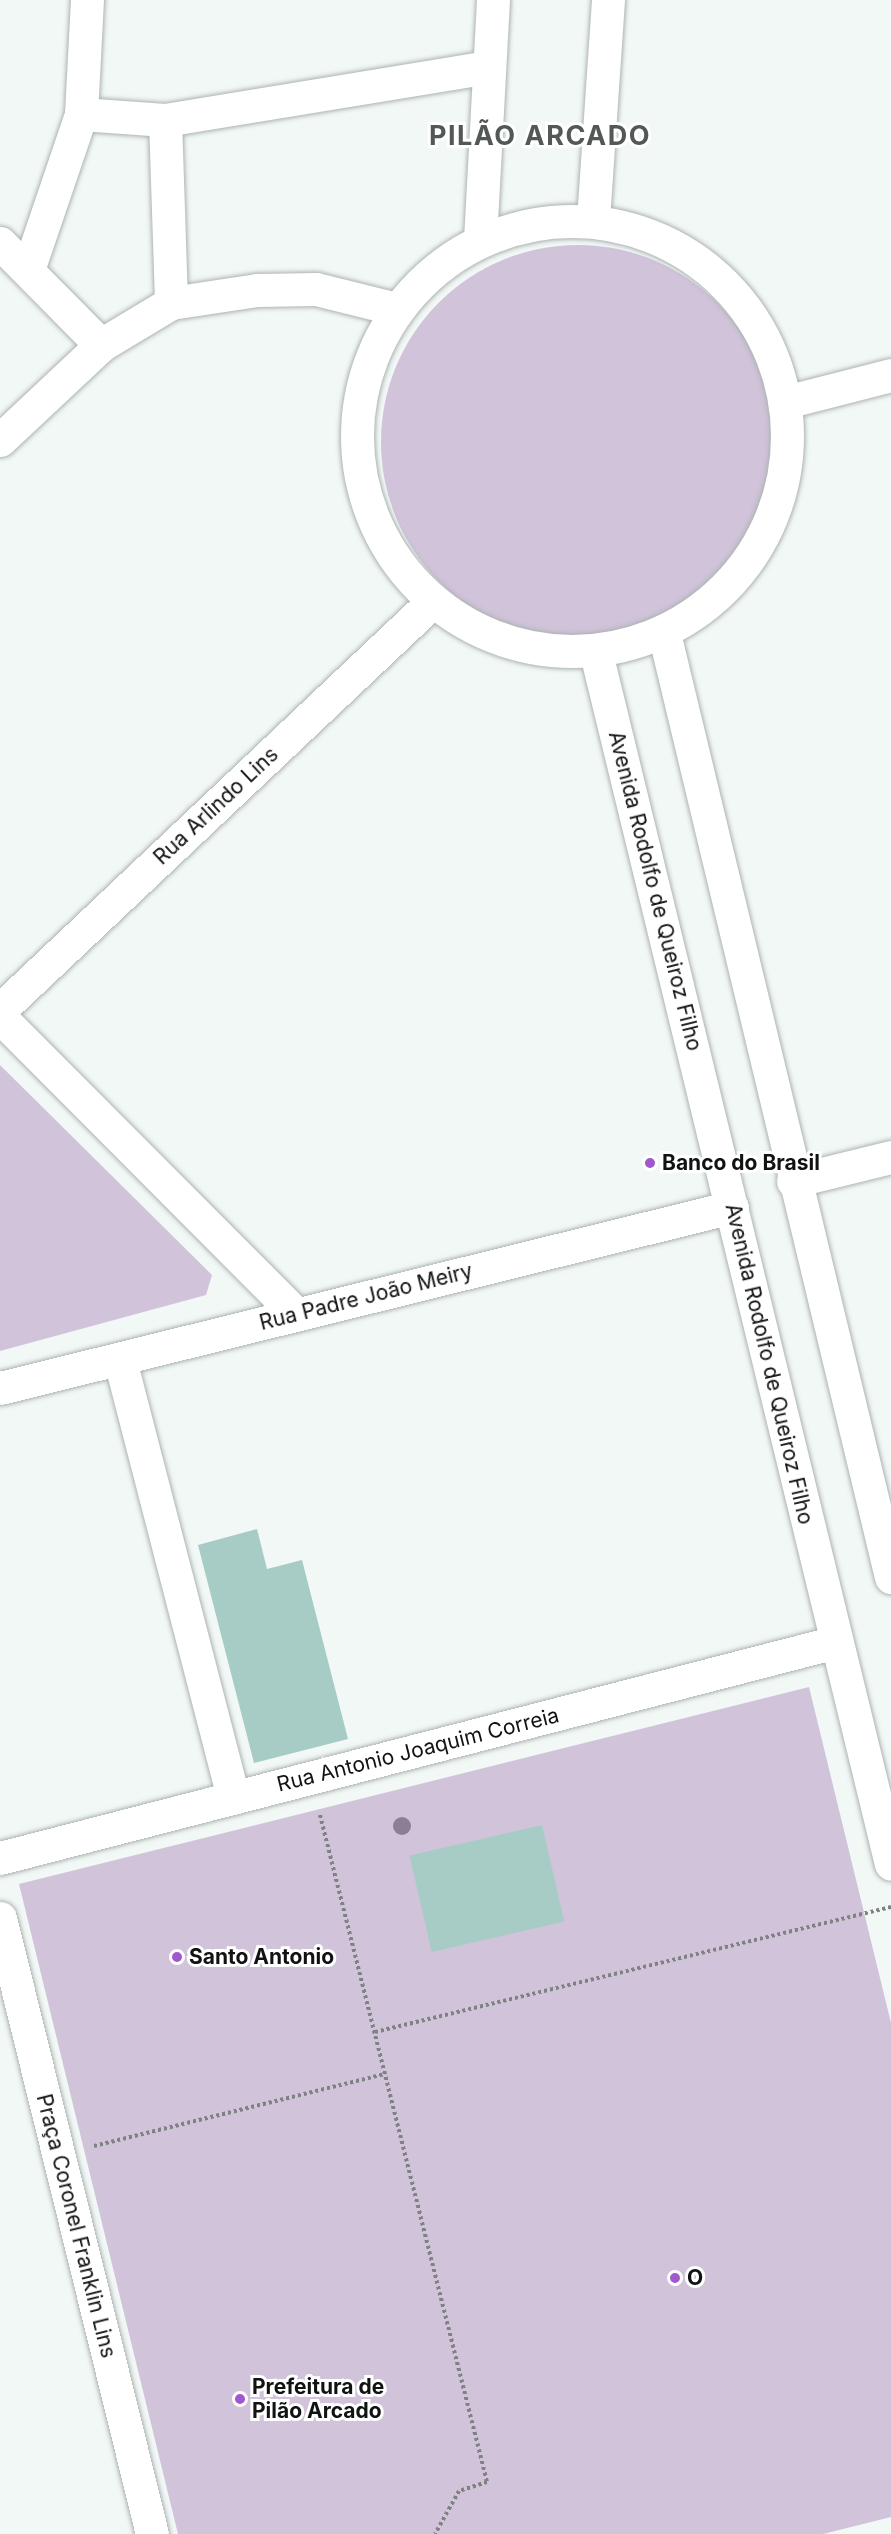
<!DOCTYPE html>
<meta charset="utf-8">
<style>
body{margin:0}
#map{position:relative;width:891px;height:2534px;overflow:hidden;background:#f1f8f6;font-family:Inter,sans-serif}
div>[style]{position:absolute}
.green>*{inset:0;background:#d0c3da}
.round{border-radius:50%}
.building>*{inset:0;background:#a7ccc5;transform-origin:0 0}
.path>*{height:4px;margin-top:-2px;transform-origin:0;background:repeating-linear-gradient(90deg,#7e8381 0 3px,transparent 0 6px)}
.roads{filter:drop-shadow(0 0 2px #adb3b2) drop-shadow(0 0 2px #adb3b2)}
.minor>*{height:33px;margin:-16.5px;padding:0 16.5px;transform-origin:16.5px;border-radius:16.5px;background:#fff}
.major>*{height:33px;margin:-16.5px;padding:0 16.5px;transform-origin:16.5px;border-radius:16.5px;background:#fff}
.major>.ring{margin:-16.5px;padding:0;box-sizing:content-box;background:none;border:33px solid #fff;border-radius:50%}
.trees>*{width:18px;height:18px;margin:-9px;border-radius:50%;background:#8a8094}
.dots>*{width:16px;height:16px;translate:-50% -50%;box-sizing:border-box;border:3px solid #fff;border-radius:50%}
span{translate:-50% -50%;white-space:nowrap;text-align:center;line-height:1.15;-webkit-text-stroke:6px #fff;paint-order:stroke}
.street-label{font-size:21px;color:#101312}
.poi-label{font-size:21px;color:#101312;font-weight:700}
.left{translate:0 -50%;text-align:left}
.district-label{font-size:27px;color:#525857;font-weight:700;letter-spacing:1.5px}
</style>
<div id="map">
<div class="green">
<div class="round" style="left:381px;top:245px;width:394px;height:394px"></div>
<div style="clip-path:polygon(0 1065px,212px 1275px,206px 1295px,0 1351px)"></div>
<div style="clip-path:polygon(809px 1687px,891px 2023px,891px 2517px,823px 2534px,178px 2534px,19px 1884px)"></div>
</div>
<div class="building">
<div style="clip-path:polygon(257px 1529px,267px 1569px,302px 1560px,348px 1739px,254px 1763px,198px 1545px)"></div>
<div style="left:542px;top:1825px;width:99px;height:136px;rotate:77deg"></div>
</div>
<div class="path">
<div style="left:320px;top:1815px;width:688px;rotate:75.94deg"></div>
<div style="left:487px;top:2482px;width:29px;rotate:162deg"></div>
<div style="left:459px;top:2491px;width:49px;rotate:119.2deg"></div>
<div style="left:375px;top:2032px;width:531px;rotate:-13.62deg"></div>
<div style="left:94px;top:2146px;width:300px;rotate:-13.9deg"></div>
</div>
<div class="roads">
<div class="minor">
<div style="left:81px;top:114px;width:84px;rotate:4.1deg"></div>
<div style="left:165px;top:120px;width:327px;rotate:-9.3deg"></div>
<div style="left:165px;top:120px;width:183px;rotate:88.1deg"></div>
<div style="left:0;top:243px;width:144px;rotate:45.3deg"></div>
<div style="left:28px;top:270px;width:165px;rotate:-71.2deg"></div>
<div style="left:81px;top:114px;width:114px;rotate:-87deg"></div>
<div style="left:786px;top:402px;width:108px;rotate:-14.4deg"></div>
<div style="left:0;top:440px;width:139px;rotate:-43.2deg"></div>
<div style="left:101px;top:345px;width:82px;rotate:-31deg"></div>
<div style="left:171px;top:303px;width:87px;rotate:-8.6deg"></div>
<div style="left:257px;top:290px;width:59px;rotate:-1deg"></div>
<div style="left:316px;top:289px;width:83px;rotate:13.9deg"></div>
<div style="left:0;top:1010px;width:594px;rotate:-43.36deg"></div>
<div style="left:0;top:1017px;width:419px;rotate:45.1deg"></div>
<div style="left:793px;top:1181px;width:101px;rotate:-13.8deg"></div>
<div style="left:120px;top:1360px;width:452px;rotate:75.5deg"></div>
<div style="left:0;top:1388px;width:754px;rotate:-13.89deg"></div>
<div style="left:0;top:1858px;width:863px;rotate:-14.49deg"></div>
<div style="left:0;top:1918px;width:634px;rotate:76.14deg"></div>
</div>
<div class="major">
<div style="left:593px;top:220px;width:221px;rotate:-86.1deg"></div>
<div class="ring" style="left:357px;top:221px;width:397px;height:397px"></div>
<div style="left:480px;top:240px;width:240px;rotate:-86.9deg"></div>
<div style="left:664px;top:633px;width:971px;rotate:76.48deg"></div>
<div style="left:596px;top:653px;width:1246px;rotate:76.31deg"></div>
</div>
</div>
<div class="trees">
<div style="left:402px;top:1826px"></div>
</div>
<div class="dots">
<div style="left:650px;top:1163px;background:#a158cc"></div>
<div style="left:177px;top:1957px;background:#a158cc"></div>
<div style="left:675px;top:2278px;background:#a158cc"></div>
<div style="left:240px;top:2399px;background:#a158cc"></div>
</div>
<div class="street-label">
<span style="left:216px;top:806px;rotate:-43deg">Rua Arlindo Lins</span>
<span style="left:655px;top:891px;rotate:76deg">Avenida Rodolfo de Queiroz Filho</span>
<span style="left:366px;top:1297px;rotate:-14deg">Rua Padre João Meiry</span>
<span style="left:769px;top:1364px;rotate:77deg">Avenida Rodolfo de Queiroz Filho</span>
<span style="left:418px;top:1750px;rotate:-14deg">Rua Antonio Joaquim Correia</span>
<span style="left:76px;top:2226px;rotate:76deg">Praça Coronel Franklin Lins</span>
</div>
<div class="poi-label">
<span class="left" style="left:662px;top:1163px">Banco do Brasil</span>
<span class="left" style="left:189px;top:1957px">Santo Antonio</span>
<span class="left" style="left:687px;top:2278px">O</span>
<span class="left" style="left:252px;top:2399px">Prefeitura de<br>Pilão Arcado</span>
</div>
<div class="district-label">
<span style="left:540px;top:136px">PILÃO ARCADO</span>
</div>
</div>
